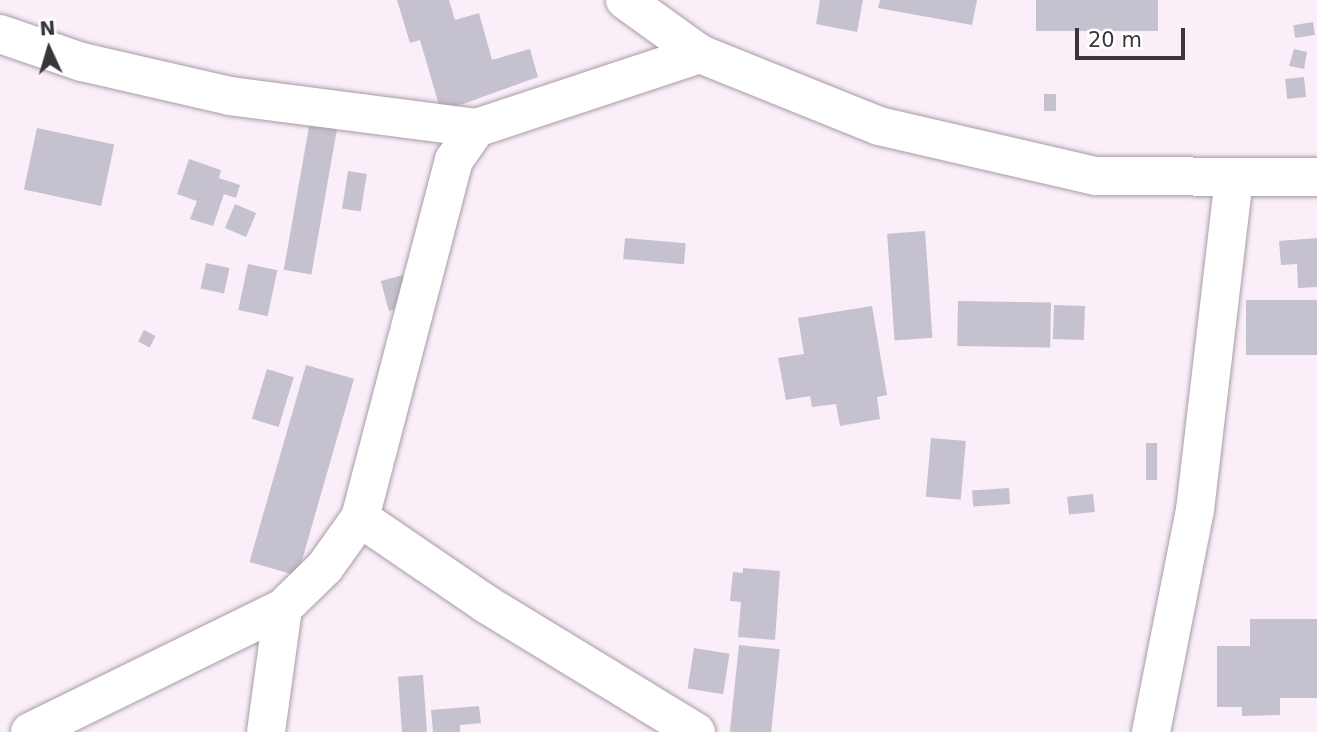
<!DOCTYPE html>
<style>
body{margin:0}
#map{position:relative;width:1317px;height:732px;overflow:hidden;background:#faeef9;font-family:"DejaVu Sans",sans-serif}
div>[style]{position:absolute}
.building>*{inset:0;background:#c6c1ce;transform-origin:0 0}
.roads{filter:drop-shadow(0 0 2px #a79ca6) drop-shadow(0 0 2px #a79ca6)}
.minor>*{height:38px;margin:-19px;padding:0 19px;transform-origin:19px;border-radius:19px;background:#fff}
span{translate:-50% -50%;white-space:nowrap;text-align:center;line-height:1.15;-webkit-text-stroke:5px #fff;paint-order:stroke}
.north{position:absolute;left:14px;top:14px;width:70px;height:70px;-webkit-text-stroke:5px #fff;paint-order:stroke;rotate:356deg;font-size:19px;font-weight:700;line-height:28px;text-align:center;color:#3a3539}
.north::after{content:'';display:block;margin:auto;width:24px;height:32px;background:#3a3539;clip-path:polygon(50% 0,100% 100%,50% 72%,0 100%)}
.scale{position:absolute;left:1075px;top:28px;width:110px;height:32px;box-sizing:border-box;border:4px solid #3a3539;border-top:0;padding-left:9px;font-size:21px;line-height:24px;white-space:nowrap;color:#3a3539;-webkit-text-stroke:5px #fff;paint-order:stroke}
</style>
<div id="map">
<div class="building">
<div style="clip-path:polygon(397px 0,449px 0,455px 20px,479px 13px,492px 60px,530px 49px,538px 77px,441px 112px,420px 40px,410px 43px)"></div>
<div style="clip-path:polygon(820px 0,863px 0,857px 32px,816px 24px)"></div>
<div style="clip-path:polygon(880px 0,977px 0,972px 25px,878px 8px)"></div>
<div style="left:1036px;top:0;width:122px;height:31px"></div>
<div style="left:1313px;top:22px;width:13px;height:20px;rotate:81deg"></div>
<div style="clip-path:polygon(1294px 49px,1307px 52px,1304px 69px,1289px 66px)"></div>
<div style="left:1304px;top:77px;width:20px;height:19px;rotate:84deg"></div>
<div style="left:1044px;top:94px;width:12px;height:17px"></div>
<div style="left:310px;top:121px;width:28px;height:151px;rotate:10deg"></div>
<div style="left:37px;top:128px;width:79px;height:63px;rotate:12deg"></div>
<div style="clip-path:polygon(189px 159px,221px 170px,219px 178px,240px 185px,236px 198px,224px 194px,213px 226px,190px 219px,197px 201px,177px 194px)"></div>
<div style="left:348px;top:171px;width:19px;height:38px;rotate:9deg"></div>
<div style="left:235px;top:204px;width:23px;height:26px;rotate:23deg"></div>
<div style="left:925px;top:231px;width:107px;height:38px;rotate:86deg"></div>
<div style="left:625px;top:238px;width:61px;height:21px;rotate:5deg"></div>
<div style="clip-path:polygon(1317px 238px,1317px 287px,1298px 288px,1297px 264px,1281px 265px,1279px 241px)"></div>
<div style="left:206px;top:263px;width:24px;height:26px;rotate:12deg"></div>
<div style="left:248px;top:264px;width:30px;height:47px;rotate:12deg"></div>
<div style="left:403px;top:275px;width:31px;height:23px;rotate:75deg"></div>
<div style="left:1317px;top:300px;width:55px;height:71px;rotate:90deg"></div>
<div style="left:958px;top:301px;width:93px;height:45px;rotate:1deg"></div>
<div style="left:1054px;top:305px;width:31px;height:34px;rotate:2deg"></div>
<div style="clip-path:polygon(872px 306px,887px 395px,877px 397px,880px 419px,840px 426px,836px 404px,812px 407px,810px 396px,786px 400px,778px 358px,804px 354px,798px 318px)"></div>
<div style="left:144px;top:330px;width:13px;height:13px;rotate:27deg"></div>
<div style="left:306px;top:365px;width:50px;height:205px;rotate:16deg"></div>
<div style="left:267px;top:369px;width:28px;height:52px;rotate:17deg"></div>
<div style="left:931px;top:438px;width:35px;height:59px;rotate:5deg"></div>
<div style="left:1146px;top:443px;width:11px;height:37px"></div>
<div style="left:1009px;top:488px;width:16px;height:37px;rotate:86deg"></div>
<div style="left:1093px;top:494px;width:18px;height:26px;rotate:84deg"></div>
<div style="clip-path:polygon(743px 568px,780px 571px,775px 640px,738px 637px,741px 602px,730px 601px,733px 572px,743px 573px)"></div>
<div style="clip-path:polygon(1250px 619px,1317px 619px,1317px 698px,1280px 698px,1280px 715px,1242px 716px,1242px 707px,1217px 707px,1217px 646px,1250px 646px)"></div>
<div style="left:739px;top:645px;width:41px;height:87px;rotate:6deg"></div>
<div style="left:694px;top:648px;width:36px;height:41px;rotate:9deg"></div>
<div style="left:423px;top:675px;width:57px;height:25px;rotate:86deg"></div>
<div style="clip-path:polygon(479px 706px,481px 723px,460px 725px,460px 732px,433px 732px,431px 710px)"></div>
</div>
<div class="roads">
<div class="minor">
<div style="left:625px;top:0;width:92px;rotate:35.8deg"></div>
<div style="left:700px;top:54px;width:193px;rotate:21.9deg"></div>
<div style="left:879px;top:126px;width:223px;rotate:13deg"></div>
<div style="left:1096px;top:176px;width:221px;rotate:0.3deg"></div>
<div style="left:0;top:34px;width:87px;rotate:18.9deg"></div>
<div style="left:82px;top:62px;width:152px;rotate:12.9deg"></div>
<div style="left:230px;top:96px;width:248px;rotate:7.4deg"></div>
<div style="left:360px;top:518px;width:153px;rotate:34.3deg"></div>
<div style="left:486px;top:604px;width:246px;rotate:31.4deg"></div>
<div style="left:30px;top:732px;width:282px;rotate:-26.1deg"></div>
<div style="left:283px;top:608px;width:59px;rotate:-44.3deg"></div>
<div style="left:325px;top:567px;width:60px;rotate:-54.5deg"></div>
<div style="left:360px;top:518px;width:370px;rotate:-75.3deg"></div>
<div style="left:454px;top:160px;width:39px;rotate:-55deg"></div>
<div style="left:476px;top:128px;width:236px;rotate:-18.3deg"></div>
<div style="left:266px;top:732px;width:125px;rotate:-82.2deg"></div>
<div style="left:1151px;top:732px;width:226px;rotate:-78.8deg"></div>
<div style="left:1195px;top:510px;width:333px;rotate:-83.3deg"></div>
</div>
</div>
<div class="north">N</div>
<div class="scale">20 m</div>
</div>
